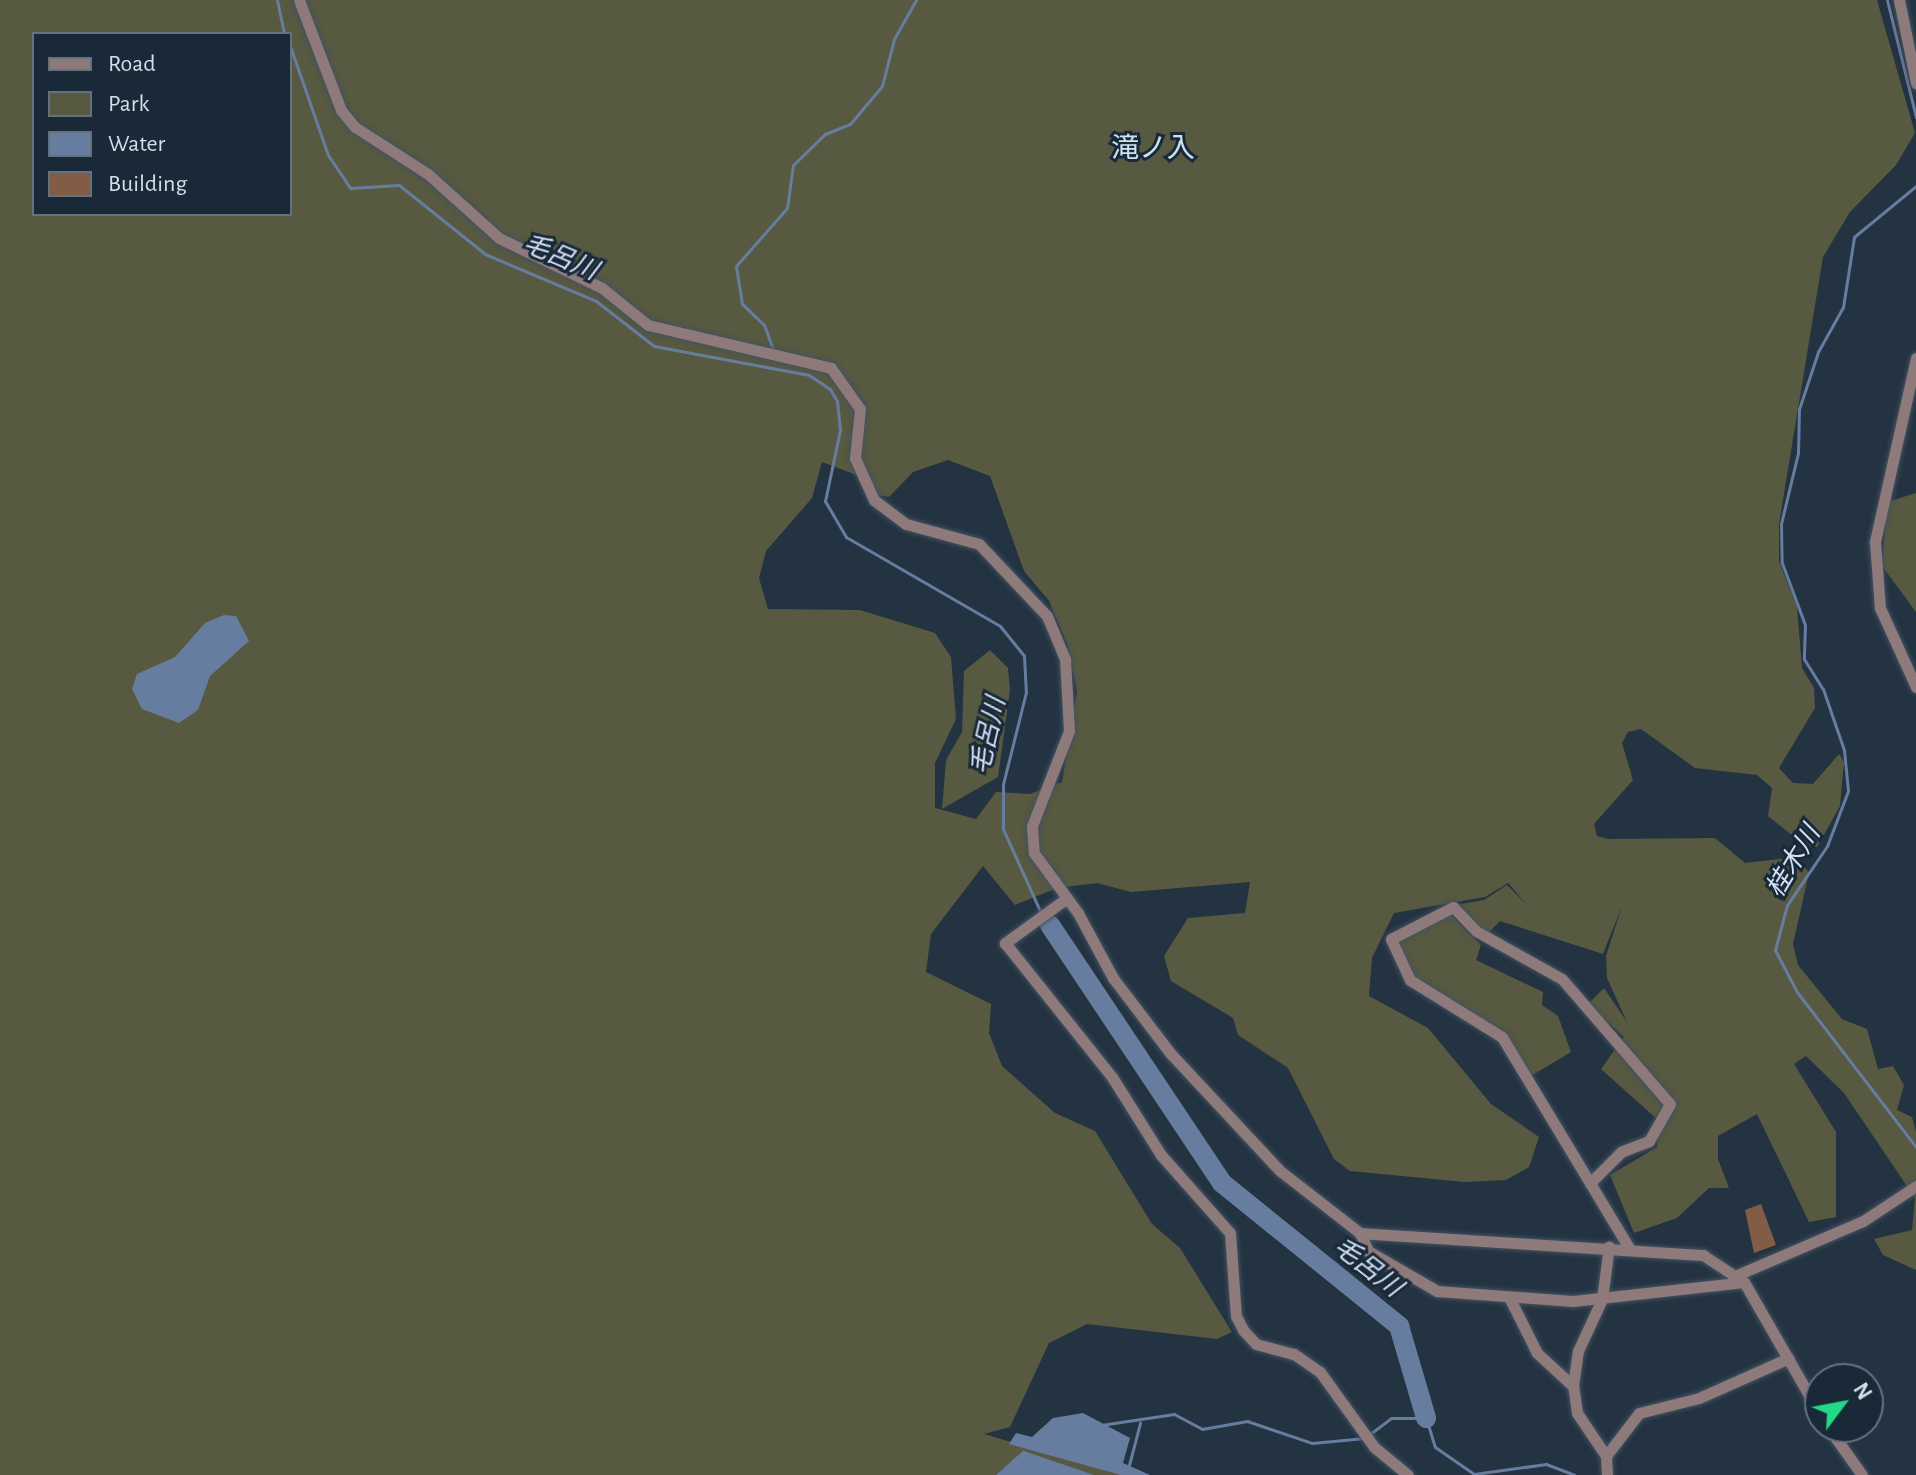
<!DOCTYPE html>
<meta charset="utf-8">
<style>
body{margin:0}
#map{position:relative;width:1916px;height:1475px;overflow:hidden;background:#233342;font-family:"Alegreya Sans","Noto Sans JP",sans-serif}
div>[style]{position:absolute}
.green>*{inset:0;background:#575940}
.water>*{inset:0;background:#677da0}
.stream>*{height:3px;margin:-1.5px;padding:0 1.5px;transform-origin:1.5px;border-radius:1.5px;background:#677da0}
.river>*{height:20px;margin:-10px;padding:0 10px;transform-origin:10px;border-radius:10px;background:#677da0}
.building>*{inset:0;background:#835c46}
.roads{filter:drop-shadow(0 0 2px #435260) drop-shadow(0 0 2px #435260)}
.street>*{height:11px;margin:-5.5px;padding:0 5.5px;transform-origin:5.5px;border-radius:5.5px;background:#8e797b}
span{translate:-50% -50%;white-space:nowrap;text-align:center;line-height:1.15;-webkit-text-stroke:6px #192937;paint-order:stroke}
.water-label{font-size:26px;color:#d3e1f9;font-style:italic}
.quarter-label{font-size:28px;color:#cee2f5}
.legend{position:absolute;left:32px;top:32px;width:260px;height:184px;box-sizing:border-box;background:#192937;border:2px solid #64717e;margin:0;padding:10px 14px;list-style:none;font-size:24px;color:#d4dee8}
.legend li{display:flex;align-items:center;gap:16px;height:40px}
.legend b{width:40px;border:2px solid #64717e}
.north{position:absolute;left:1804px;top:1363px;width:80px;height:80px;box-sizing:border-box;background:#192937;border:2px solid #64717e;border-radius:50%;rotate:58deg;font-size:22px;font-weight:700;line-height:32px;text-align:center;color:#d4dee8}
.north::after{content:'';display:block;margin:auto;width:28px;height:36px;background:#23d886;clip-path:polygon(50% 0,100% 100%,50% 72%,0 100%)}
</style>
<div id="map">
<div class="green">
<div style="clip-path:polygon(evenodd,0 0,1877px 0,1915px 133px,1896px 165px,1850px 212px,1823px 257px,1779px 524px,1779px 561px,1797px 607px,1802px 668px,1814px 688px,1815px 708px,1779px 768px,1793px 783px,1813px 784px,1839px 754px,1844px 762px,1840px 806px,1817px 847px,1805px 846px,1768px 816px,1772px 788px,1757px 775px,1695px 768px,1641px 729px,1628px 732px,1622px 743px,1633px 780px,1594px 824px,1597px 836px,1608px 839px,1715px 838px,1745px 863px,1798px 857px,1809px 873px,1793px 944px,1798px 965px,1842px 1019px,1867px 1029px,1878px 1069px,1893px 1066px,1904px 1085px,1897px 1110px,1912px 1117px,1916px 1132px,1916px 1270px,1883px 1255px,1874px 1239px,1912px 1230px,1915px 1198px,1844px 1093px,1806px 1056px,1794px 1064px,1836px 1132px,1836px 1217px,1809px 1222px,1757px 1114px,1718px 1136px,1718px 1159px,1729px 1188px,1709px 1188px,1677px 1218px,1634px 1233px,1610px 1175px,1657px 1147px,1658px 1120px,1601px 1069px,1624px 1037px,1588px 1004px,1604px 988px,1627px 1022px,1607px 978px,1606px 956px,1622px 906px,1603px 954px,1500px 921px,1487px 934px,1455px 905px,1484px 900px,1507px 885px,1526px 904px,1508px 883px,1485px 897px,1394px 913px,1372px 958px,1369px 996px,1428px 1028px,1491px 1104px,1539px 1137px,1529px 1167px,1506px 1180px,1464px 1182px,1350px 1171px,1334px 1159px,1288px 1068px,1238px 1035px,1233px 1018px,1171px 981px,1164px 956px,1188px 918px,1245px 913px,1250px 882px,1131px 892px,1097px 883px,1057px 888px,1015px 905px,983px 866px,931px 934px,926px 972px,991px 1004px,989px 1033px,1002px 1066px,1055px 1113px,1095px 1131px,1152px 1224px,1180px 1248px,1232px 1332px,1217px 1339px,1087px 1324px,1049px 1343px,1010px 1427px,984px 1434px,1124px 1475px,0 1475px,0 0,34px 34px,290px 34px,290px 214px,34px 214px,34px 34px,0 0,948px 460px,990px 476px,1024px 571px,1049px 601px,1068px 646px,1077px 692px,1062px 782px,1030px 794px,996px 792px,976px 819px,935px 808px,935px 763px,956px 719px,951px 657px,935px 633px,860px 610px,768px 609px,759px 578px,766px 551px,812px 498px,822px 462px,870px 480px,878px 495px,889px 497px,913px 472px,948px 460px)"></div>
<div style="clip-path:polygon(1916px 493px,1916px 612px,1882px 566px,1887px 502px)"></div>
<div style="clip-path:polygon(990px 650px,1008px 668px,1010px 690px,998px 777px,942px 809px,946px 760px,962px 732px,964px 671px)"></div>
<div style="clip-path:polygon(1450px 914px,1481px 945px,1476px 960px,1543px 992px,1542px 1005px,1558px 1016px,1571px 1052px,1531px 1076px,1505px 1033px,1413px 978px,1396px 941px)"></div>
</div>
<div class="water">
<div style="clip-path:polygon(224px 615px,236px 616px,249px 641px,210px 676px,198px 710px,179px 723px,142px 709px,132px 689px,137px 674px,175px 657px,205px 623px)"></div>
<div style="clip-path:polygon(1083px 1413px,1130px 1438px,1123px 1463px,1150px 1475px,1121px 1475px,1009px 1444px,1016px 1433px,1032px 1437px,1053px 1418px)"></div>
<div style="clip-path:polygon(1024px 1450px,1024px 1451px,1094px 1475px,996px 1475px)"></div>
</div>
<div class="stream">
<div style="left:277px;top:0;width:35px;rotate:78deg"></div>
<div style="left:1887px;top:0;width:121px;rotate:76.1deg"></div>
<div style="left:290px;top:46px;width:115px;rotate:70.8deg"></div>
<div style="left:328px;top:155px;width:40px;rotate:56deg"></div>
<div style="left:350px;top:188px;width:49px;rotate:-3.5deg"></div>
<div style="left:399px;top:185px;width:110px;rotate:38.7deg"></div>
<div style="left:485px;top:254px;width:121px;rotate:22.9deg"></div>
<div style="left:596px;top:301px;width:73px;rotate:37.8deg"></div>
<div style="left:654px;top:346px;width:158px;rotate:10.6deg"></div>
<div style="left:809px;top:375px;width:25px;rotate:34deg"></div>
<div style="left:830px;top:389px;width:14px;rotate:60deg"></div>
<div style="left:837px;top:401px;width:29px;rotate:84deg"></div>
<div style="left:840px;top:430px;width:73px;rotate:101.9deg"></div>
<div style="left:825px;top:501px;width:42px;rotate:59.7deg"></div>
<div style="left:846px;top:537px;width:178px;rotate:30deg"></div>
<div style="left:1000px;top:626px;width:38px;rotate:51deg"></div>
<div style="left:1024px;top:656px;width:36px;rotate:87deg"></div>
<div style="left:1026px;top:692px;width:95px;rotate:104deg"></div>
<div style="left:1003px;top:784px;width:45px;rotate:90deg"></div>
<div style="left:1003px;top:829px;width:92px;rotate:65.7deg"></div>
<div style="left:1916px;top:186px;width:80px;rotate:140.6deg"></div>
<div style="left:1854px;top:237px;width:71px;rotate:98.9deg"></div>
<div style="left:1843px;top:307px;width:51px;rotate:119.1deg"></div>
<div style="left:1818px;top:352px;width:60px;rotate:108.4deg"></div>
<div style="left:1799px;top:409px;width:44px;rotate:91.3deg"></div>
<div style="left:1798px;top:453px;width:73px;rotate:103.5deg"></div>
<div style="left:1781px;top:524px;width:39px;rotate:89deg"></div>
<div style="left:1782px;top:563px;width:66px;rotate:69.6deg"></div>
<div style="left:1805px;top:625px;width:34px;rotate:92deg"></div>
<div style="left:1804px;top:659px;width:36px;rotate:58deg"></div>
<div style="left:1823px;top:689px;width:65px;rotate:71deg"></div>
<div style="left:1844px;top:750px;width:41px;rotate:84.4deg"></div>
<div style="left:1848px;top:791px;width:59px;rotate:110.9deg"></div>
<div style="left:1827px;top:846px;width:71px;rotate:124.1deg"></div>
<div style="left:1787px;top:905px;width:47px;rotate:104.9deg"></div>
<div style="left:1775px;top:950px;width:47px;rotate:62.4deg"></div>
<div style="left:1797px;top:992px;width:195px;rotate:52.5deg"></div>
<div style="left:774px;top:352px;width:29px;rotate:-110deg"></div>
<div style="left:764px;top:325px;width:30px;rotate:-136deg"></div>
<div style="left:742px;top:304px;width:38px;rotate:-99deg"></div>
<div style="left:736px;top:266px;width:77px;rotate:-48.7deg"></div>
<div style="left:787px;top:208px;width:43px;rotate:-82.1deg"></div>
<div style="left:793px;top:165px;width:45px;rotate:-44.1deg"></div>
<div style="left:825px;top:134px;width:27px;rotate:-22deg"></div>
<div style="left:850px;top:124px;width:50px;rotate:-49.9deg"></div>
<div style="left:882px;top:86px;width:49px;rotate:-75.7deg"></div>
<div style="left:894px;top:39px;width:45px;rotate:-60.6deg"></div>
<div style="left:1101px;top:1425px;width:74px;rotate:-8.6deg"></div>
<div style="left:1174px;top:1414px;width:32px;rotate:28deg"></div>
<div style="left:1202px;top:1429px;width:46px;rotate:-10.1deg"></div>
<div style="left:1247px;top:1421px;width:69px;rotate:18.7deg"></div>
<div style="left:1312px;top:1443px;width:53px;rotate:-5.4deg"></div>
<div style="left:1370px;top:1434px;width:26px;rotate:-37deg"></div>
<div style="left:1391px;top:1418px;width:35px"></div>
<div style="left:1426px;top:1418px;width:30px;rotate:73deg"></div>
<div style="left:1435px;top:1447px;width:47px;rotate:34.7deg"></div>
<div style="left:1474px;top:1474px;width:73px;rotate:-7.9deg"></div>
<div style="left:1546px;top:1464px;width:30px;rotate:21deg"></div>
<div style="left:1128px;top:1469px;width:48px;rotate:-75.4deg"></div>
</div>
<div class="river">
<div style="left:1050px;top:925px;width:310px;rotate:56.3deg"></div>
<div style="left:1222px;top:1183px;width:228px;rotate:38.9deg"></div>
<div style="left:1399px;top:1326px;width:96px;rotate:73.6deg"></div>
</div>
<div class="building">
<div style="clip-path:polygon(1761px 1204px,1776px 1245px,1754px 1253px,1745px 1210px)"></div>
</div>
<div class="roads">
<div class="street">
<div style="left:299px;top:0;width:118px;rotate:69.1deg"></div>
<div style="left:341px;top:110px;width:22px;rotate:51deg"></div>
<div style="left:355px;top:127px;width:87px;rotate:32.8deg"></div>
<div style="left:428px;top:174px;width:96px;rotate:42deg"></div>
<div style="left:499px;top:238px;width:114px;rotate:25.9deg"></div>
<div style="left:602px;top:288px;width:59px;rotate:38.8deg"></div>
<div style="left:648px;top:325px;width:188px;rotate:13.2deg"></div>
<div style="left:831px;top:368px;width:50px;rotate:54.7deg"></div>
<div style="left:860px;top:409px;width:49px;rotate:95.8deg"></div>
<div style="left:855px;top:458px;width:46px;rotate:65.7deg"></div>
<div style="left:874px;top:500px;width:40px;rotate:37deg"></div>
<div style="left:906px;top:524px;width:76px;rotate:15.3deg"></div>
<div style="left:979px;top:544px;width:99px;rotate:46.6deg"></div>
<div style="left:1047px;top:616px;width:47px;rotate:67.3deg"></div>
<div style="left:1065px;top:659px;width:72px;rotate:86.8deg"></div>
<div style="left:1069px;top:731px;width:102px;rotate:111.3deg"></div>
<div style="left:1032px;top:826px;width:27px;rotate:86deg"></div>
<div style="left:1034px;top:853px;width:74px;rotate:53.7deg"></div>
<div style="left:1078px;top:913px;width:74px;rotate:61.7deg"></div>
<div style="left:1113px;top:978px;width:96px;rotate:52.7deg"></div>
<div style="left:1171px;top:1054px;width:158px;rotate:47deg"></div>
<div style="left:1279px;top:1170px;width:103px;rotate:37.9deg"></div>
<div style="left:1360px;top:1233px;width:344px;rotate:3.7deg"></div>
<div style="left:1703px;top:1255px;width:49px;rotate:33.4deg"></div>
<div style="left:1744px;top:1282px;width:152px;rotate:60.1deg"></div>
<div style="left:1899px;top:0;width:85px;rotate:78.4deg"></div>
<div style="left:1916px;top:358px;width:189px;rotate:102.6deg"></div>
<div style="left:1875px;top:542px;width:66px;rotate:85.7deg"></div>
<div style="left:1880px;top:608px;width:87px;rotate:65.5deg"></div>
<div style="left:1067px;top:898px;width:77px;rotate:144deg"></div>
<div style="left:1005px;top:943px;width:171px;rotate:51.4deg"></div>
<div style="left:1112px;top:1077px;width:92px;rotate:57.9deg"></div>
<div style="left:1161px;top:1155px;width:104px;rotate:48.5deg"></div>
<div style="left:1230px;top:1233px;width:83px;rotate:85.9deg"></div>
<div style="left:1236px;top:1316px;width:16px;rotate:63deg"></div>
<div style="left:1243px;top:1330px;width:19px;rotate:47deg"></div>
<div style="left:1256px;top:1344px;width:39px;rotate:15deg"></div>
<div style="left:1294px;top:1354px;width:32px;rotate:35deg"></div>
<div style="left:1320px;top:1372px;width:92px;rotate:54.2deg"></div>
<div style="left:1374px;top:1447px;width:44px;rotate:39.5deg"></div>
<div style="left:1453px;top:907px;width:33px;rotate:46deg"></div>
<div style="left:1476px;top:931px;width:98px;rotate:29.2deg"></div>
<div style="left:1562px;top:979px;width:165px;rotate:49.2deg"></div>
<div style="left:1670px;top:1104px;width:43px;rotate:119.6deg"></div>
<div style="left:1649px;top:1141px;width:30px;rotate:159deg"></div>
<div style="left:1621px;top:1152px;width:44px;rotate:135deg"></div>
<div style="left:1590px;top:1183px;width:170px;rotate:-121.1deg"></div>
<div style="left:1502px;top:1037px;width:108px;rotate:-148.2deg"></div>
<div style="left:1410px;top:980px;width:45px;rotate:-114.9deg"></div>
<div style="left:1391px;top:939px;width:70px;rotate:-27.3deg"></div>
<div style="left:1590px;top:1183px;width:76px;rotate:59deg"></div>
<div style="left:1360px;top:1233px;width:20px;rotate:66deg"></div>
<div style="left:1368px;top:1251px;width:80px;rotate:30.1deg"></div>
<div style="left:1437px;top:1291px;width:136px;rotate:4.2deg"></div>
<div style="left:1573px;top:1301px;width:172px;rotate:-6.3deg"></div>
<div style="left:1737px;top:1275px;width:137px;rotate:-23.2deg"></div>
<div style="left:1863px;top:1221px;width:64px;rotate:-33.4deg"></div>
<div style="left:1510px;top:1299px;width:60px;rotate:63.4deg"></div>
<div style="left:1537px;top:1353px;width:49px;rotate:42.5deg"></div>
<div style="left:1828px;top:1427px;width:59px;rotate:54.7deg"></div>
<div style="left:1606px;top:1456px;width:52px;rotate:-124deg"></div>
<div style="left:1577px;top:1413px;width:27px;rotate:-98deg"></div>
<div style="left:1573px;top:1386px;width:35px;rotate:-82deg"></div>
<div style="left:1578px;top:1351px;width:57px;rotate:-65.2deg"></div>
<div style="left:1602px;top:1299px;width:53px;rotate:-82.5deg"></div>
<div style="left:1607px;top:1475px;width:19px;rotate:-93deg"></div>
<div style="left:1606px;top:1456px;width:54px;rotate:-52.5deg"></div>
<div style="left:1639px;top:1413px;width:62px;rotate:-14deg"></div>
<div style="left:1699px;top:1398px;width:98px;rotate:-24deg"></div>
</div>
</div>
<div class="water-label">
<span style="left:560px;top:258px;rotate:23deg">毛呂川</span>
<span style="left:989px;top:736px;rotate:-77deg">毛呂川</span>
<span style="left:1794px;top:862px;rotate:-59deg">桂木川</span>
<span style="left:1367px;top:1268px;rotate:38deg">毛呂川</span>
</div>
<div class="quarter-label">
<span style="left:1153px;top:149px">滝ノ入</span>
</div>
<ul class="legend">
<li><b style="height:10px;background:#8e797b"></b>Road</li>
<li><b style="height:22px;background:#575940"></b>Park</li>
<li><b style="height:22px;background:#677da0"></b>Water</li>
<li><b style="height:22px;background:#835c46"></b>Building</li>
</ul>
<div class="north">N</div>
</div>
